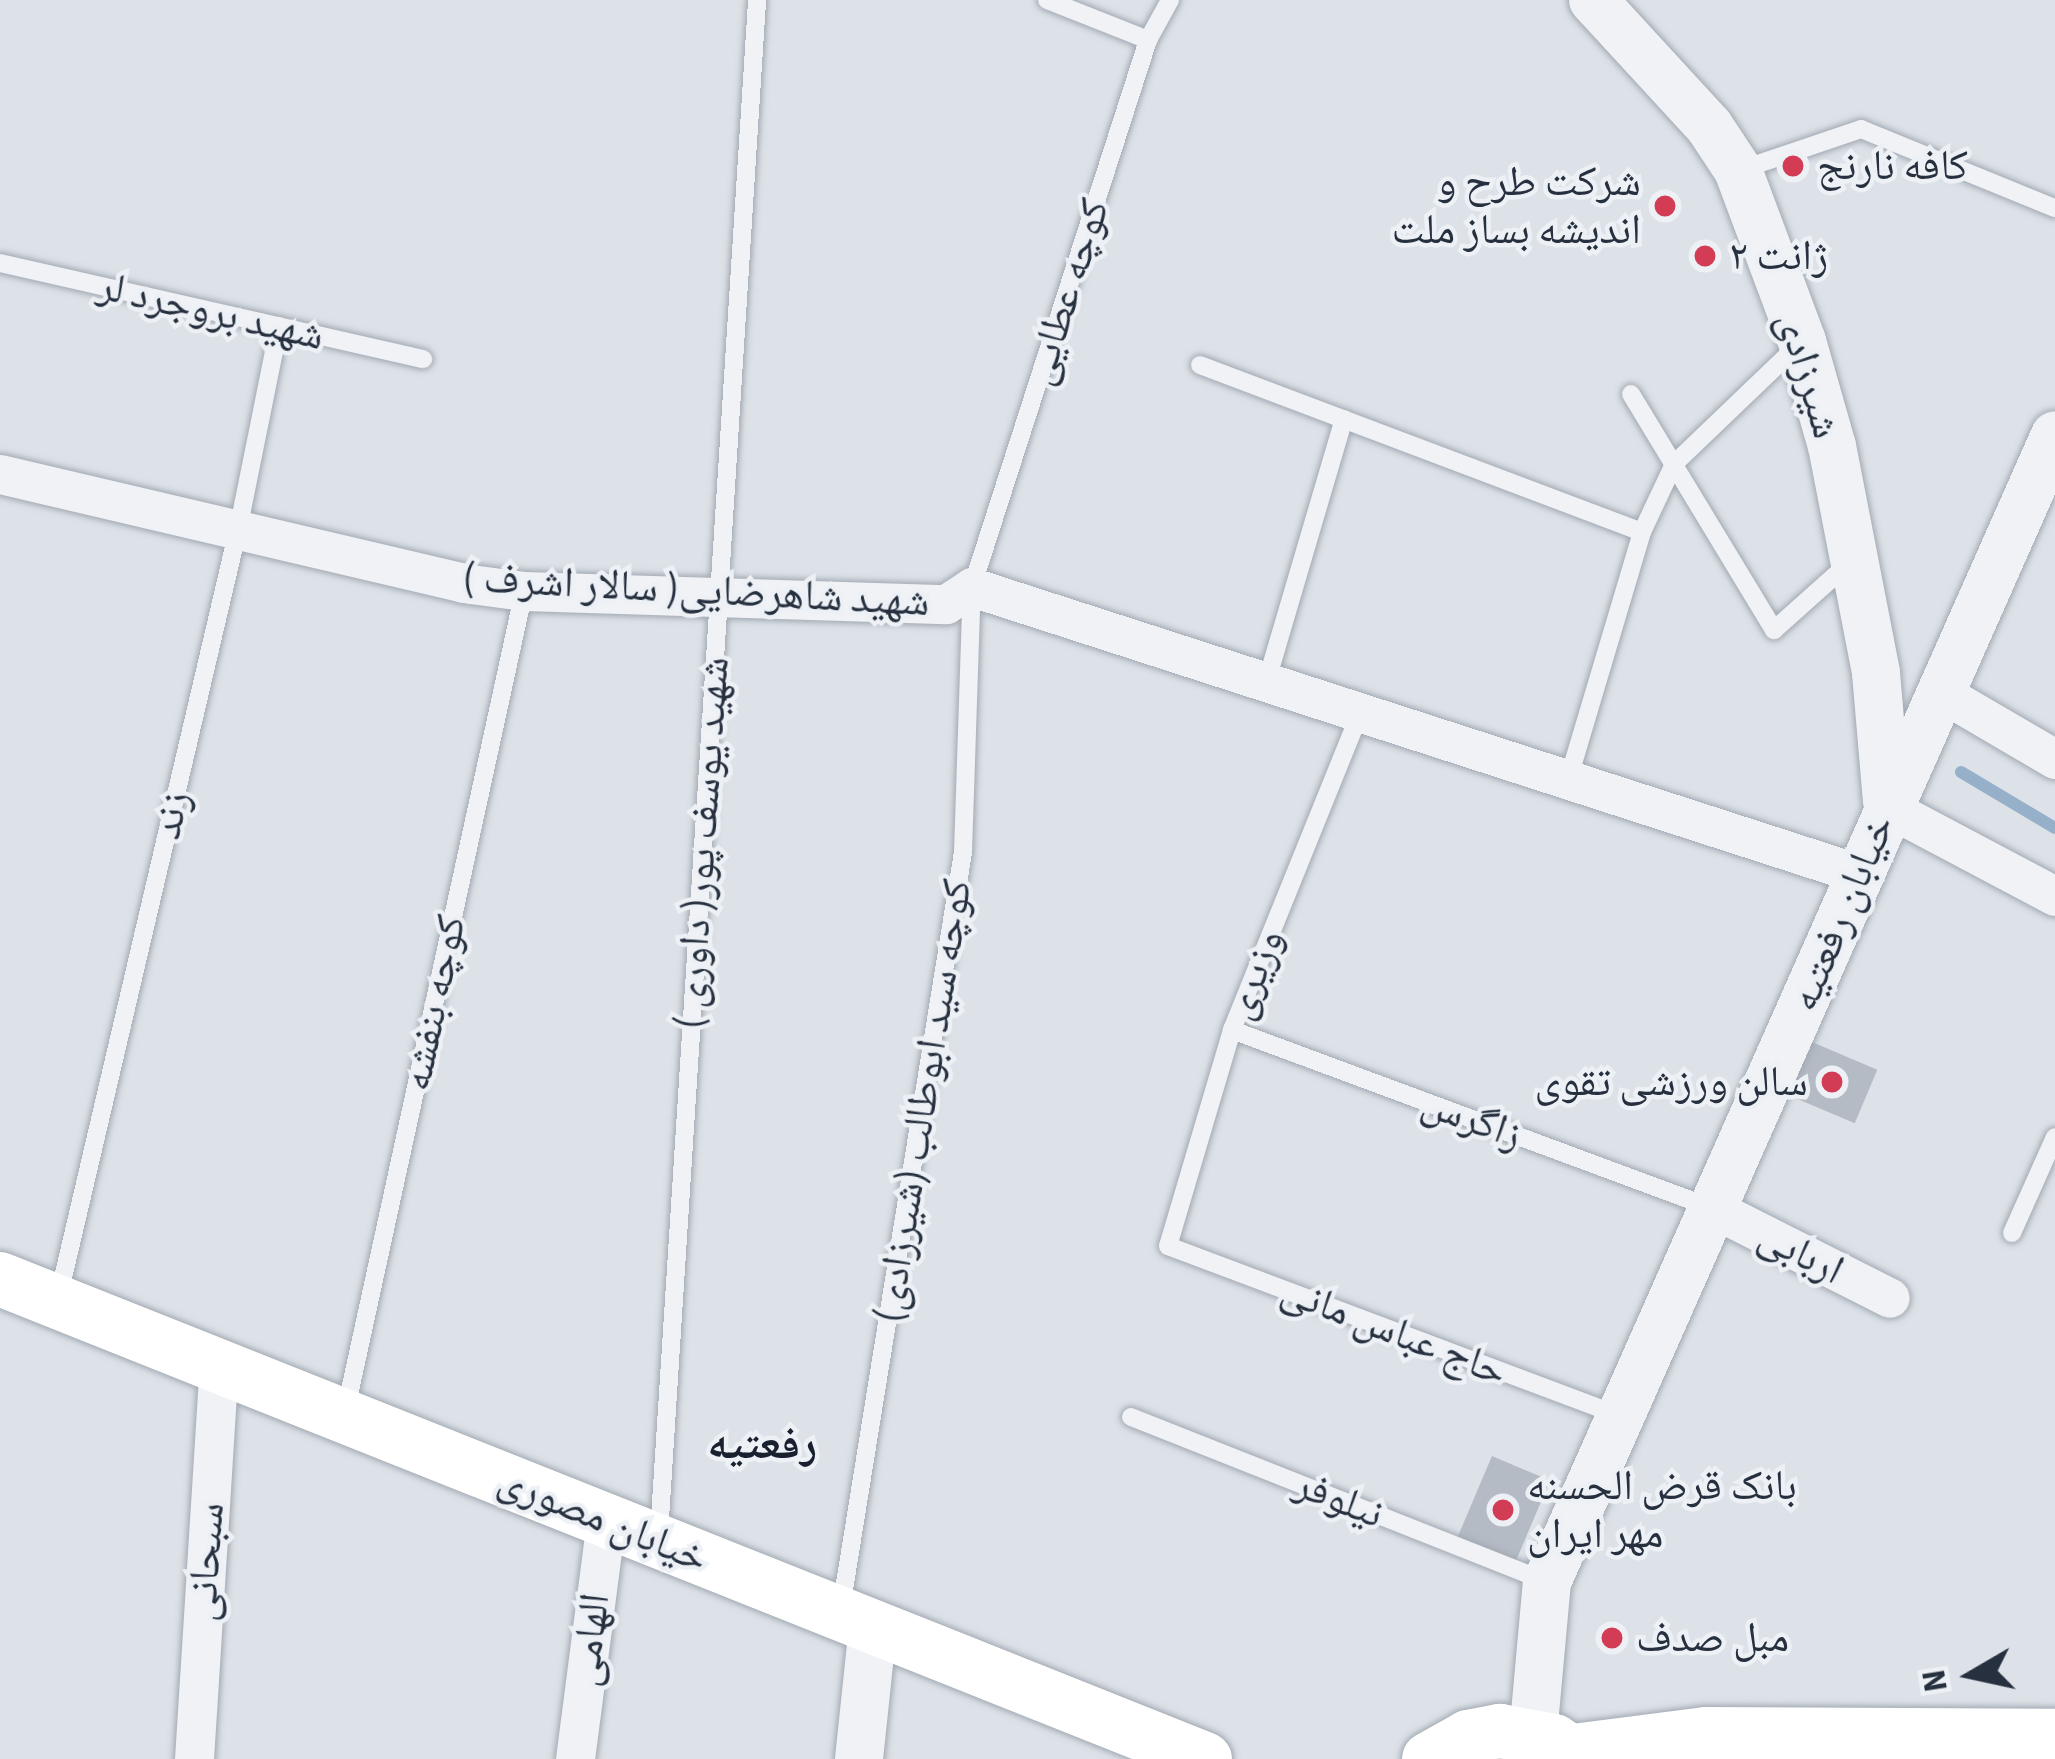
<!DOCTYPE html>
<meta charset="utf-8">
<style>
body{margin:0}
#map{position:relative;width:2055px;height:1759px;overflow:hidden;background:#dde2e8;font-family:"Source Sans 3","Noto Naskh Arabic",sans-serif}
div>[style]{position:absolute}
.stream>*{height:12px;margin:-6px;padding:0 6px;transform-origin:6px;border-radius:6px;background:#97b0ca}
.building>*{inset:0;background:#b4bbc5;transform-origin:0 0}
.roads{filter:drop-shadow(0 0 3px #a2a9b2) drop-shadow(0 0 3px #a2a9b2)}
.service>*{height:18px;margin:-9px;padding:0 9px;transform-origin:9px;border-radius:9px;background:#f0f2f6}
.minor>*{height:39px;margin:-19.5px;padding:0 19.5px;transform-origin:19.5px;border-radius:19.5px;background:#f0f2f6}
.tertiary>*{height:48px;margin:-24px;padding:0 24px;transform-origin:24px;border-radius:24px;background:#f0f2f6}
.secondary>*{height:54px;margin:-27px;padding:0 27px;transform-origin:27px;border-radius:27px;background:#fff}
.dots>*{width:33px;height:33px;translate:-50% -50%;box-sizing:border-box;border:6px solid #edf1f6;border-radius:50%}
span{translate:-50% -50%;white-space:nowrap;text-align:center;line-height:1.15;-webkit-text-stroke:9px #edf1f6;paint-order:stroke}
.poi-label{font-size:42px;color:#26303f}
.left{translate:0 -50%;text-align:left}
.right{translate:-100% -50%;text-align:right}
.street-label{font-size:42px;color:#26303f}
.neighbourhood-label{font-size:45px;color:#192130;font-weight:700}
.north{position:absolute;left:1911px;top:1615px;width:120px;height:120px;-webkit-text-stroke:9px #edf1f6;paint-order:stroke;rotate:261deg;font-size:33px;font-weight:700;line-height:48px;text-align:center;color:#26303f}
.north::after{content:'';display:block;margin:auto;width:42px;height:54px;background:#26303f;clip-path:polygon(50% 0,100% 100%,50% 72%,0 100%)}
</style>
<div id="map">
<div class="stream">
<div style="left:1961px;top:772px;width:109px;rotate:30.8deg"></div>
</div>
<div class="building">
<div style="left:1812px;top:1042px;width:71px;height:58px;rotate:23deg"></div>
<div style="left:1492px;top:1456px;width:63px;height:91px;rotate:23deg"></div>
</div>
<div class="roads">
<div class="service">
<div style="left:1047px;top:0;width:109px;rotate:21.6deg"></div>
<div style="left:1740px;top:170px;width:128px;rotate:-18.7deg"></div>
<div style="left:1861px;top:129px;width:209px;rotate:22.2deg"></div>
<div style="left:0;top:263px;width:434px;rotate:12.8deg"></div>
<div style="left:1200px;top:365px;width:472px;rotate:20.7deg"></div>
<div style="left:1631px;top:394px;width:276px;rotate:58.8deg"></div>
<div style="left:1774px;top:630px;width:101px;rotate:-41.8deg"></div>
<div style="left:1267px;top:680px;width:272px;rotate:-73.6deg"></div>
<div style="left:1360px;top:713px;width:342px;rotate:112deg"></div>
<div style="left:1232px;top:1030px;width:225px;rotate:106.5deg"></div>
<div style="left:1168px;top:1246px;width:478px;rotate:20.6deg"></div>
<div style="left:1569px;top:777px;width:256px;rotate:-73.4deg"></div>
<div style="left:1642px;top:532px;width:75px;rotate:-64.8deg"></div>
<div style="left:1674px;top:464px;width:175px;rotate:-43.8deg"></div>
<div style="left:1232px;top:1030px;width:512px;rotate:20.35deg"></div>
<div style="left:2012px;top:1233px;width:105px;rotate:-65.9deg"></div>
<div style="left:58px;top:1299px;width:790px;rotate:-76.83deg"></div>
<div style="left:238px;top:530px;width:208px;rotate:-78.6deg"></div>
<div style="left:345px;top:1413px;width:841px;rotate:-77.71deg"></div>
<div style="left:1131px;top:1417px;width:445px;rotate:21.6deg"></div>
<div style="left:659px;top:1534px;width:1537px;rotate:-86.34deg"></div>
<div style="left:841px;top:1608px;width:766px;rotate:-80.83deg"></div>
<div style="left:963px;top:852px;width:265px;rotate:-88.1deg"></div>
<div style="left:972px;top:587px;width:575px;rotate:-72.16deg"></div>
<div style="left:1148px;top:40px;width:46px;rotate:-61.2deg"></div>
</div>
<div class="minor">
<div style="left:0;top:474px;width:476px;rotate:13.2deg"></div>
<div style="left:463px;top:583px;width:62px;rotate:7.5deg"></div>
<div style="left:524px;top:591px;width:422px;rotate:1.8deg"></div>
<div style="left:946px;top:604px;width:31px;rotate:-33deg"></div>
<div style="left:972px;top:587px;width:933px;rotate:17.91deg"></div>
<div style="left:1942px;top:693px;width:131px;rotate:30.3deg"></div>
<div style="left:1887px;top:807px;width:190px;rotate:27.9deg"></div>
<div style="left:1712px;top:1208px;width:199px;rotate:26.8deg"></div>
<div style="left:194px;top:1759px;width:395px;rotate:-86.4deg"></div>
<div style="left:575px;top:1759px;width:240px;rotate:-82.6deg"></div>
</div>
<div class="tertiary">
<div style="left:1593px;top:0;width:171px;rotate:47.4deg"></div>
<div style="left:1709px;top:126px;width:53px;rotate:56.6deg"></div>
<div style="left:1738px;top:170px;width:183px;rotate:69.5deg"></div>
<div style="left:1802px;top:341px;width:109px;rotate:74.1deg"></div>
<div style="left:1832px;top:446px;width:231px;rotate:79deg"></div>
<div style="left:1876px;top:673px;width:129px;rotate:85.1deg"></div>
<div style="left:1533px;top:1735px;width:154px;rotate:-84.8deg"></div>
<div style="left:1547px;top:1582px;width:1254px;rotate:-66.11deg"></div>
<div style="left:859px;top:1759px;width:134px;rotate:-84deg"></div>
</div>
<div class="secondary">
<div style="left:0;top:1279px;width:1297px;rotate:21.72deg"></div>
<div style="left:1573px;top:1751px;width:134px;rotate:-7.3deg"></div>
<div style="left:1706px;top:1734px;width:349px;rotate:0.3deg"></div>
<div style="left:1429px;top:1759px;width:45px;rotate:-29.4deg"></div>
<div style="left:1468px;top:1737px;width:33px;rotate:-11deg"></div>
<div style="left:1500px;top:1731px;width:55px;rotate:10.5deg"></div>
<div style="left:1554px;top:1741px;width:32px;rotate:34deg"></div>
</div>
</div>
<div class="dots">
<div style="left:1793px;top:166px;background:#d33c55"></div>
<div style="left:1665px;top:206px;background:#d33c55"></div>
<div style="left:1705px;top:256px;background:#d33c55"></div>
<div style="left:1832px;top:1082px;background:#d33c55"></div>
<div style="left:1503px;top:1510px;background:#d33c55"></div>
<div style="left:1612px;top:1638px;background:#d33c55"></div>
</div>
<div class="poi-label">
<span class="left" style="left:1817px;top:166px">کافه نارنج</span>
<span class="right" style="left:1641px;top:206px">شرکت طرح و<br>اندیشه بساز ملت</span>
<span class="left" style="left:1729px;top:256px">ژانت ۲</span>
<span class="right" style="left:1808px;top:1082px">سالن ورزشی تقوی</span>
<span class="left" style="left:1527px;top:1510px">بانک قرض الحسنه<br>مهر ایران</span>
<span class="left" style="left:1636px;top:1638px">مبل صدف</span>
</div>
<div class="street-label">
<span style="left:1067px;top:292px;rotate:-72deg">کوچه عطایی</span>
<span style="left:211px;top:311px;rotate:13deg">شهید بروجرد لر</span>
<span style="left:1809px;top:375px;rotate:73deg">شیرزادی</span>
<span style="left:696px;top:590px;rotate:3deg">شهید شاهرضایی( سالار اشرف )</span>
<span style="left:171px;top:815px;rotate:-77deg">زند</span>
<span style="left:702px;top:843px;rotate:-86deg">شهید یوسف پور( داوری )</span>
<span style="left:1842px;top:913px;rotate:-67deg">خیابان رفعتیه</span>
<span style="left:1254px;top:974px;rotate:-68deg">وزیری</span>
<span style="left:434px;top:1003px;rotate:-78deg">کوچه بنفشه</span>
<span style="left:923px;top:1101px;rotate:-81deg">کوچه سید ابوطالب (شیرزادی)</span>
<span style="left:1472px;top:1119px;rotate:20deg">زاگرس</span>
<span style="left:1801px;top:1253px;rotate:27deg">اربابی</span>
<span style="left:1394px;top:1331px;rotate:21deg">حاج عباس مانی</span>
<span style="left:1339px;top:1499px;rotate:22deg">نیلوفر</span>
<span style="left:603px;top:1519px;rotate:22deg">خیابان مصوری</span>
<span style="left:206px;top:1562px;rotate:-86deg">سبحانی</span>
<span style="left:590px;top:1640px;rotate:-83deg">الهامی</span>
</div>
<div class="neighbourhood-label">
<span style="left:762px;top:1445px">رفعتیه</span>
</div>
<div class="north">N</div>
</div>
